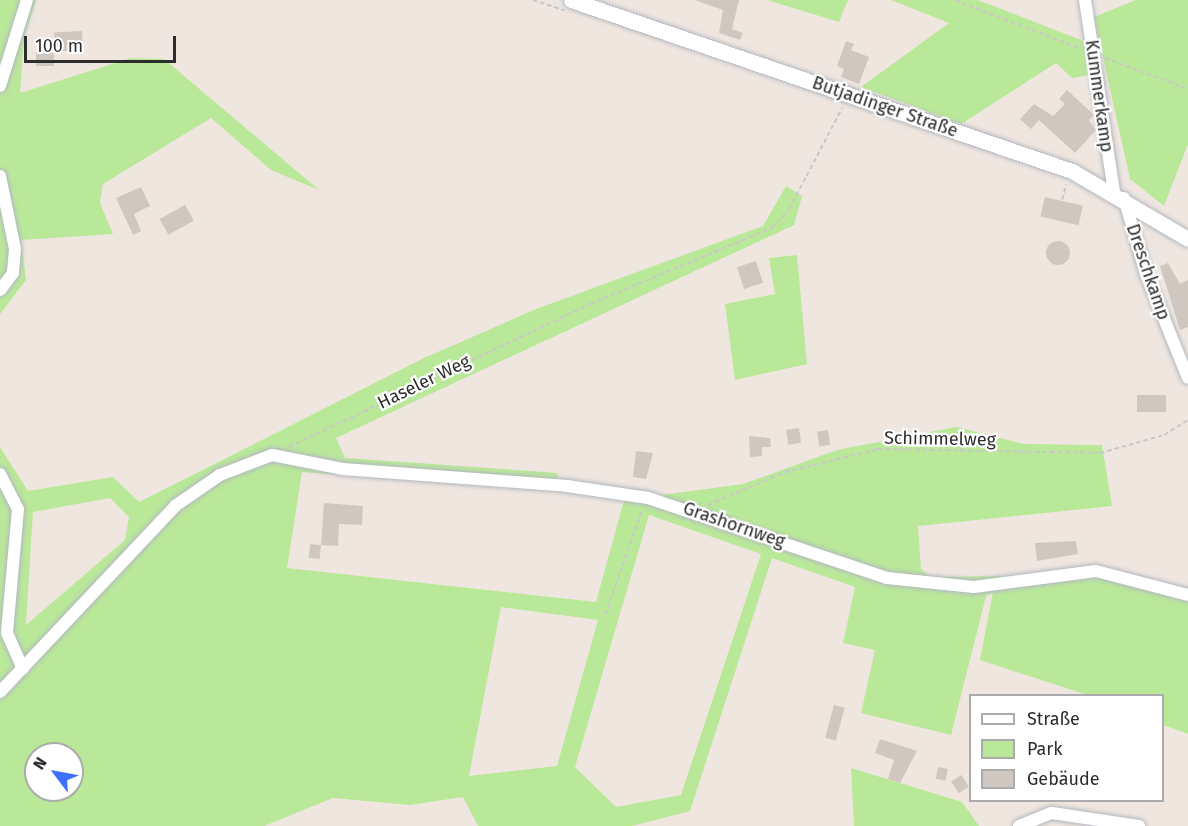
<!DOCTYPE html>
<meta charset="utf-8">
<style>
body{margin:0}
#map{position:relative;width:1188px;height:826px;overflow:hidden;background:#efe7df;font-family:"Fira Sans",sans-serif}
div>[style]{position:absolute}
.green>*{inset:0;background:#bae899}
.building>*{inset:0;background:#cfc8c0;transform-origin:0 0}
.round{border-radius:50%}
.path>*{height:1.5px;margin-top:-0.75px;transform-origin:0;background:repeating-linear-gradient(90deg,#c8c8c8 0 4.5px,transparent 0 7.5px)}
.roads{filter:drop-shadow(0 0 2px #b3b7c1) drop-shadow(0 0 2px #b3b7c1)}
.minor>*{height:12px;margin:-6px;padding:0 6px;transform-origin:6px;border-radius:6px;background:#fff}
.tertiary>*{height:15px;margin:-7.5px;padding:0 7.5px;transform-origin:7.5px;border-radius:7.5px;background:#fff}
span{translate:-50% -50%;white-space:nowrap;text-align:center;line-height:1.15;-webkit-text-stroke:4.5px #fff;paint-order:stroke}
.street-label{font-size:18px;color:#2d2d2d}
.legend{position:absolute;left:969px;top:694px;width:195px;height:108px;box-sizing:border-box;background:#fff;border:2px solid #ababab;margin:0;padding:8px 10px;list-style:none;font-size:18px;color:#2d2d2d}
.legend li{display:flex;align-items:center;gap:12px;height:30px}
.legend b{width:30px;border:2px solid #ababab}
.north{position:absolute;left:24px;top:742px;width:60px;height:60px;box-sizing:border-box;background:#fff;border:2px solid #ababab;border-radius:50%;rotate:302deg;font-size:16px;font-weight:700;line-height:24px;text-align:center;color:#2d2d2d}
.north::after{content:'';display:block;margin:auto;width:21px;height:27px;background:#3d70ff;clip-path:polygon(50% 0,100% 100%,50% 72%,0 100%)}
.scale{position:absolute;left:24px;top:36px;width:152px;height:27px;box-sizing:border-box;border:3px solid #2d2d2d;border-top:0;padding-left:8px;font-size:18px;line-height:21px;white-space:nowrap;color:#2d2d2d;-webkit-text-stroke:4px #fff;paint-order:stroke}
</style>
<div id="map">
<div class="green">
<div style="clip-path:polygon(0 0,36px 0,24px 38px,20px 93px,131px 58px,164px 59px,319px 190px,271px 170px,211px 118px,103px 184px,100px 203px,113px 234px,21px 240px,26px 280px,0 314px)"></div>
<div style="clip-path:polygon(767px 0,848px 0,839px 22px)"></div>
<div style="clip-path:polygon(891px 0,978px 0,1086px 42px,1090px 75px,1072px 78px,1056px 63px,961px 124px,861px 87px,949px 23px)"></div>
<div style="clip-path:polygon(1136px 0,1188px 0,1188px 144px,1164px 206px,1130px 179px,1094px 17px)"></div>
<div style="clip-path:polygon(evenodd,786px 186px,802px 196px,794px 225px,336px 438px,345px 458px,558px 473px,556px 489px,302px 472px,287px 568px,596px 602px,624px 500px,743px 484px,837px 450px,956px 427px,1024px 444px,1102px 445px,1112px 506px,918px 526px,921px 569px,930px 577px,1002px 576px,994px 591px,1089px 575px,1188px 599px,1188px 734px,1163px 725px,1162px 696px,1087px 695px,980px 660px,993px 592px,986px 596px,951px 735px,861px 713px,875px 650px,843px 643px,855px 587px,772px 558px,690px 811px,632px 826px,478px 826px,463px 797px,410px 805px,333px 798px,264px 826px,0 826px,0 447px,28px 491px,113px 477px,139px 502px,424px 358px,536px 309px,763px 226px,786px 186px,110px 498px,129px 517px,125px 540px,26px 625px,33px 512px,110px 498px,786px 186px,649px 515px,761px 554px,681px 795px,616px 807px,575px 767px,649px 515px,786px 186px,501px 607px,598px 620px,557px 766px,469px 776px,501px 607px,786px 186px,36px 754px,72px 754px,72px 790px,36px 790px,36px 754px)"></div>
<div style="clip-path:polygon(797px 255px,807px 364px,735px 380px,725px 304px,775px 294px,769px 258px)"></div>
<div style="clip-path:polygon(851px 768px,962px 802px,979px 826px,854px 826px)"></div>
</div>
<div class="building">
<div style="clip-path:polygon(695px 0,739px 0,732px 29px,743px 33px,740px 40px,719px 33px,723px 10px)"></div>
<div style="left:82px;top:31px;width:19px;height:28px;rotate:87deg"></div>
<div style="clip-path:polygon(846px 41px,854px 44px,851px 50px,869px 57px,859px 84px,841px 77px,844px 69px,837px 66px)"></div>
<div style="left:36px;top:53px;width:18px;height:13px"></div>
<div style="clip-path:polygon(1067px 90px,1094px 115px,1089px 120px,1096px 130px,1075px 153px,1039px 120px,1031px 129px,1020px 119px,1034px 104px,1053px 116px,1065px 104px,1059px 99px)"></div>
<div style="clip-path:polygon(141px 187px,150px 206px,134px 214px,141px 231px,133px 235px,116px 198px)"></div>
<div style="left:1045px;top:197px;width:39px;height:20px;rotate:13deg"></div>
<div style="left:185px;top:205px;width:18px;height:29px;rotate:61deg"></div>
<div class="round" style="left:1046px;top:241px;width:24px;height:24px"></div>
<div style="left:756px;top:261px;width:23px;height:20px;rotate:72deg"></div>
<div style="clip-path:polygon(1168px 263px,1180px 284px,1188px 280px,1188px 327px,1180px 330px,1160px 266px)"></div>
<div style="left:1137px;top:395px;width:29px;height:17px"></div>
<div style="left:799px;top:428px;width:15px;height:13px;rotate:82deg"></div>
<div style="left:828px;top:430px;width:15px;height:11px;rotate:82deg"></div>
<div style="clip-path:polygon(749px 436px,770px 438px,771px 447px,762px 447px,762px 456px,750px 457px)"></div>
<div style="clip-path:polygon(636px 451px,653px 453px,646px 479px,633px 477px)"></div>
<div style="clip-path:polygon(324px 503px,363px 506px,362px 525px,339px 524px,338px 546px,321px 545px)"></div>
<div style="clip-path:polygon(1076px 541px,1078px 554px,1037px 561px,1035px 543px)"></div>
<div style="left:310px;top:544px;width:11px;height:14px;rotate:5deg"></div>
<div style="left:834px;top:705px;width:11px;height:34px;rotate:15deg"></div>
<div style="clip-path:polygon(880px 739px,917px 751px,900px 783px,888px 779px,894px 760px,875px 753px)"></div>
<div style="left:938px;top:767px;width:10px;height:12px;rotate:11deg"></div>
<div style="left:961px;top:775px;width:14px;height:12px;rotate:56deg"></div>
</div>
<div class="path">
<div style="left:533px;top:0;width:33px;rotate:18deg"></div>
<div style="left:955px;top:0;width:135px;rotate:21.3deg"></div>
<div style="left:1105px;top:58px;width:89px;rotate:20.5deg"></div>
<div style="left:1062px;top:200px;width:16px;rotate:-76deg"></div>
<div style="left:289px;top:447px;width:333px;rotate:-25.4deg"></div>
<div style="left:590px;top:304px;width:197px;rotate:-22.7deg"></div>
<div style="left:772px;top:228px;width:25px;rotate:-48deg"></div>
<div style="left:789px;top:209px;width:114px;rotate:-62.3deg"></div>
<div style="left:708px;top:505px;width:84px;rotate:-23.2deg"></div>
<div style="left:785px;top:472px;width:96px;rotate:-13.9deg"></div>
<div style="left:878px;top:449px;width:222px;rotate:1deg"></div>
<div style="left:1100px;top:453px;width:66px;rotate:-15.7deg"></div>
<div style="left:1164px;top:435px;width:28px;rotate:-32deg"></div>
<div style="left:605px;top:615px;width:112px;rotate:-70.8deg"></div>
</div>
<div class="roads">
<div class="minor">
<div style="left:1085px;top:0;width:194px;rotate:81.4deg"></div>
<div style="left:0;top:86px;width:90px;rotate:-72.6deg"></div>
<div style="left:0;top:176px;width:75px;rotate:78.4deg"></div>
<div style="left:15px;top:249px;width:24px;rotate:95deg"></div>
<div style="left:13px;top:273px;width:21px;rotate:127deg"></div>
<div style="left:1124px;top:198px;width:79px;rotate:73.9deg"></div>
<div style="left:1146px;top:274px;width:112px;rotate:68deg"></div>
<div style="left:0;top:474px;width:39px;rotate:63deg"></div>
<div style="left:18px;top:509px;width:124px;rotate:95.1deg"></div>
<div style="left:7px;top:633px;width:39px;rotate:66deg"></div>
<div style="left:0;top:692px;width:255px;rotate:-46.7deg"></div>
<div style="left:175px;top:506px;width:55px;rotate:-34.6deg"></div>
<div style="left:220px;top:475px;width:56px;rotate:-21deg"></div>
<div style="left:272px;top:455px;width:72px;rotate:11.2deg"></div>
<div style="left:343px;top:469px;width:225px;rotate:4.3deg"></div>
<div style="left:567px;top:486px;width:82px;rotate:8.4deg"></div>
<div style="left:648px;top:498px;width:252px;rotate:18.5deg"></div>
<div style="left:887px;top:578px;width:87px;rotate:5.9deg"></div>
<div style="left:974px;top:587px;width:123px;rotate:-7.5deg"></div>
<div style="left:1096px;top:571px;width:95px;rotate:14.6deg"></div>
<div style="left:1019px;top:826px;width:35px;rotate:-22deg"></div>
<div style="left:1052px;top:813px;width:88px;rotate:8.5deg"></div>
</div>
<div class="tertiary">
<div style="left:571px;top:0;width:529px;rotate:18.85deg"></div>
<div style="left:1072px;top:171px;width:134px;rotate:30.4deg"></div>
</div>
</div>
<div class="street-label">
<span style="left:1099px;top:96px;rotate:82deg">Kummerkamp</span>
<span style="left:885px;top:107px;rotate:19deg">Butjadinger Straße</span>
<span style="left:1148px;top:272px;rotate:71deg">Dreschkamp</span>
<span style="left:424px;top:382px;rotate:-26deg">Haseler Weg</span>
<span style="left:940px;top:439px;rotate:1deg">Schimmelweg</span>
<span style="left:734px;top:525px;rotate:19deg">Grashornweg</span>
</div>
<ul class="legend">
<li><b style="height:8px;background:#fff"></b>Straße</li>
<li><b style="height:16px;background:#bae899"></b>Park</li>
<li><b style="height:16px;background:#cfc8c0"></b>Gebäude</li>
</ul>
<div class="north">N</div>
<div class="scale">100 m</div>
</div>
